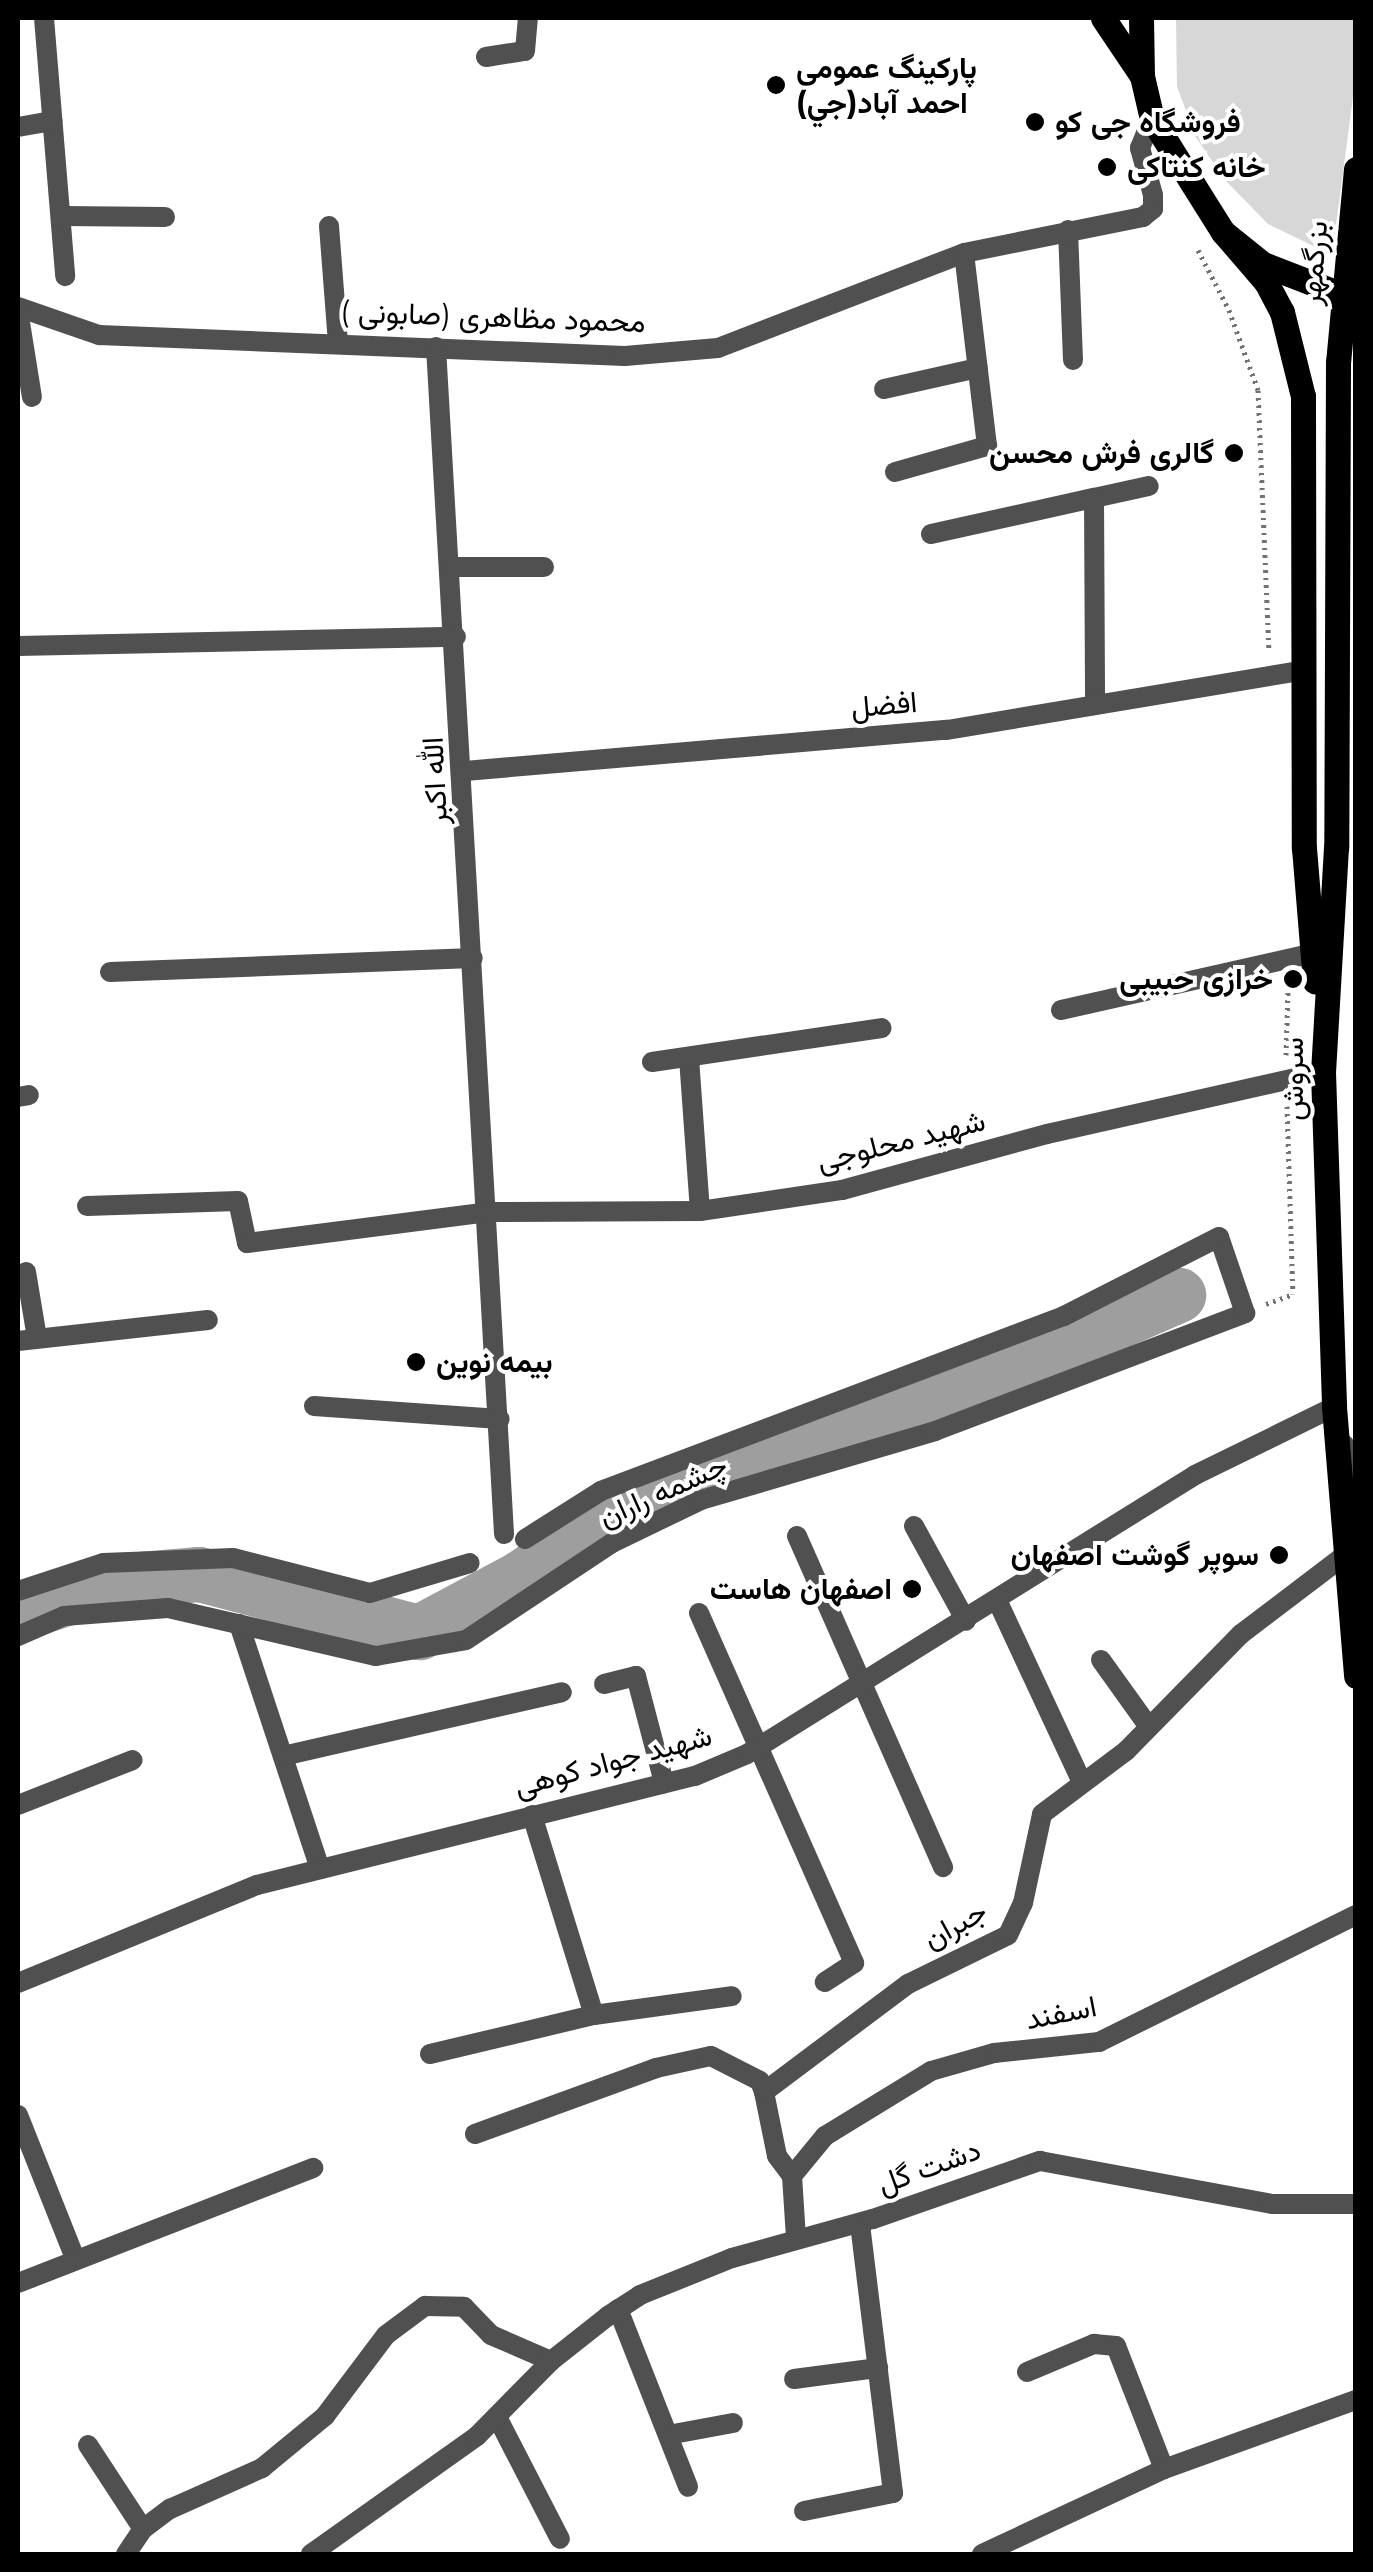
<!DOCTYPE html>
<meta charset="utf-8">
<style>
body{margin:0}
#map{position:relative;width:1373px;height:2572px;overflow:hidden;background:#fff;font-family:Montserrat,Vazirmatn,sans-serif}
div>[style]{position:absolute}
.green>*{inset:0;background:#d7d7d7}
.river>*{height:55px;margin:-27.5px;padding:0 27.5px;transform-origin:27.5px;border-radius:27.5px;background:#9e9e9e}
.path>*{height:5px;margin-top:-2.5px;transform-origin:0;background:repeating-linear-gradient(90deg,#727272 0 2.5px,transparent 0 7.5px)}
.service>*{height:15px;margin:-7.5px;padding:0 7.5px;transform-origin:7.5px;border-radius:7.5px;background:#505050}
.minor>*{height:20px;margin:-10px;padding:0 10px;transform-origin:10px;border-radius:10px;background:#505050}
.primary>*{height:25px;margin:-12.5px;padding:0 12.5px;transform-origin:12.5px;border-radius:12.5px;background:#000}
.dots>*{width:28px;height:28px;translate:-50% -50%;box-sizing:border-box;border:5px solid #fff;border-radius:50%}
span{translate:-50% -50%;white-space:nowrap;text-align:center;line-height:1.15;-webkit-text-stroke:8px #fff;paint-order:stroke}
.poi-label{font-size:30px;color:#000;font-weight:700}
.left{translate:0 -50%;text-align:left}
.right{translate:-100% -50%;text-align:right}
.street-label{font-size:30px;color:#000}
.frame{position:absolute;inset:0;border:20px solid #000;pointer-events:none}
</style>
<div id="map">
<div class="green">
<div style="clip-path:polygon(1176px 18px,1355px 18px,1355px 82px,1332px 255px,1268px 224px,1225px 180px,1195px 136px,1177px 86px)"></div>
</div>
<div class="river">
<div style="left:18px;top:1614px;width:104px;rotate:-18.4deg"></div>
<div style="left:117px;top:1581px;width:82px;rotate:-4.9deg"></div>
<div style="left:199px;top:1574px;width:228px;rotate:14.8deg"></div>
<div style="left:419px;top:1632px;width:115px;rotate:-28.1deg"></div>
<div style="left:520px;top:1578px;width:85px;rotate:-34.4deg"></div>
<div style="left:590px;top:1530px;width:119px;rotate:-25.9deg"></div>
<div style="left:697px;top:1478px;width:293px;rotate:-18.7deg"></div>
<div style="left:974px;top:1384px;width:223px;rotate:-23.6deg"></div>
</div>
<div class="path">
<div style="left:1198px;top:250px;width:68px;rotate:62.7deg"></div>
<div style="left:1229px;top:310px;width:85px;rotate:70.1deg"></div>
<div style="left:1258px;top:390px;width:261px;rotate:87.6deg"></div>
<div style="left:1286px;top:1055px;width:64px;rotate:-88.2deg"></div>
<div style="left:1287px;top:1106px;width:188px;rotate:88.2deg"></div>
<div style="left:1266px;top:1304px;width:29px;rotate:-20deg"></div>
</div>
<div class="service">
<div style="left:1336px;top:1433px;width:23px;rotate:45deg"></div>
<div style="left:1352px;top:1449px;width:44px;rotate:84.8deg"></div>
</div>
<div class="minor">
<div style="left:44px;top:18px;width:259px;rotate:85.3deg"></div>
<div style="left:486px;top:57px;width:39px;rotate:-9deg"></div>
<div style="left:525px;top:51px;width:33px;rotate:-85deg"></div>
<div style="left:18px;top:127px;width:35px;rotate:-10deg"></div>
<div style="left:62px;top:216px;width:103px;rotate:0.6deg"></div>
<div style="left:329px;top:226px;width:116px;rotate:85.6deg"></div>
<div style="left:1068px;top:230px;width:130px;rotate:87.8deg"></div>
<div style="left:18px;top:307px;width:86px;rotate:19.1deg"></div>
<div style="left:99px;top:335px;width:526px;rotate:2.29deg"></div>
<div style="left:625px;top:356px;width:93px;rotate:-4.9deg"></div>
<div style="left:718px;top:348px;width:264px;rotate:-21.1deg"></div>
<div style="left:964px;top:253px;width:183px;rotate:-11.4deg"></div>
<div style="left:1143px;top:217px;width:13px;rotate:-39deg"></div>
<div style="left:1153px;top:209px;width:14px;rotate:-90deg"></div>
<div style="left:1153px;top:195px;width:49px;rotate:-105.5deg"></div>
<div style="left:1140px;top:148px;width:31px;rotate:-68deg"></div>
<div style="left:18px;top:310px;width:88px;rotate:80.9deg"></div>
<div style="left:436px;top:347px;width:1189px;rotate:86.72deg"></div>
<div style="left:884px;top:389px;width:96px;rotate:-12.6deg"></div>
<div style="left:895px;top:472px;width:96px;rotate:-15.8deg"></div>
<div style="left:987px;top:446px;width:194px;rotate:-96.8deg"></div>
<div style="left:1094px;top:498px;width:56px;rotate:-12.3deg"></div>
<div style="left:931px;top:534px;width:167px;rotate:-12.5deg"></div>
<div style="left:1094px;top:498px;width:207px;rotate:89.7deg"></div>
<div style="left:451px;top:567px;width:93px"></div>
<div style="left:18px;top:646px;width:438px;rotate:-1.2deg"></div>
<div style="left:465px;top:771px;width:484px;rotate:-4.9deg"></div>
<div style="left:947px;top:730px;width:363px;rotate:-9.5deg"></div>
<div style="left:110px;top:972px;width:363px;rotate:-2.2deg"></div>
<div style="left:1061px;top:1010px;width:258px;rotate:-12.7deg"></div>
<div style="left:689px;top:1058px;width:153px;rotate:85.9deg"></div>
<div style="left:652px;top:1062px;width:232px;rotate:-8.4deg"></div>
<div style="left:18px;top:1097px;width:11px;rotate:-10deg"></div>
<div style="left:87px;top:1206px;width:151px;rotate:-1.9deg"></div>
<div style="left:238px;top:1201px;width:43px;rotate:77.9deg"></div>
<div style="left:247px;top:1243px;width:243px;rotate:-7.3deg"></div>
<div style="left:488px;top:1212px;width:212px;rotate:-0.3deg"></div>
<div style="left:700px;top:1211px;width:144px;rotate:-8.4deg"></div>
<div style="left:842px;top:1190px;width:213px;rotate:-15.3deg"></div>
<div style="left:1047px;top:1134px;width:283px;rotate:-12.7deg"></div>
<div style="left:26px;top:1272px;width:67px;rotate:80.5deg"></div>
<div style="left:18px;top:1341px;width:191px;rotate:-6.3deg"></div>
<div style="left:314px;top:1406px;width:186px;rotate:4deg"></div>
<div style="left:914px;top:1526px;width:108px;rotate:61.3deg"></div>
<div style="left:797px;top:1536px;width:362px;rotate:66.2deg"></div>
<div style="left:18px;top:1591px;width:89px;rotate:-18.2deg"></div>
<div style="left:103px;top:1563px;width:130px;rotate:-2.2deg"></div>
<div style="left:233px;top:1558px;width:141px;rotate:14.3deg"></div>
<div style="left:370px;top:1593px;width:104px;rotate:-16.7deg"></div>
<div style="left:997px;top:1600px;width:201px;rotate:65deg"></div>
<div style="left:699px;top:1613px;width:383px;rotate:66.1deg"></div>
<div style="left:854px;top:1963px;width:35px;rotate:147deg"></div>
<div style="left:239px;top:1624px;width:258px;rotate:71.7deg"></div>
<div style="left:18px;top:1636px;width:50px;rotate:-23.5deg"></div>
<div style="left:64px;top:1616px;width:104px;rotate:-4.4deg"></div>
<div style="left:168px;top:1608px;width:213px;rotate:13deg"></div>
<div style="left:376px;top:1656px;width:91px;rotate:-10.1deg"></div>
<div style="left:466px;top:1640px;width:175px;rotate:-33.6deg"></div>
<div style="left:612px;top:1543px;width:99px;rotate:-25.8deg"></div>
<div style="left:701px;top:1500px;width:244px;rotate:-16.4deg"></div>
<div style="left:935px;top:1431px;width:332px;rotate:-20.8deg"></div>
<div style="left:1245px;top:1313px;width:80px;rotate:-108.9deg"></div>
<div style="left:1219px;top:1237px;width:174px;rotate:153deg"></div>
<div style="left:1064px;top:1316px;width:495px;rotate:159.3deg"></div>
<div style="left:601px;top:1491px;width:90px;rotate:147.7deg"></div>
<div style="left:1101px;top:1660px;width:82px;rotate:54.4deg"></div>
<div style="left:604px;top:1684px;width:33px;rotate:-14deg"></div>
<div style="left:636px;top:1676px;width:111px;rotate:75.3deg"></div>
<div style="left:283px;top:1756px;width:286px;rotate:-12.9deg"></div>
<div style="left:18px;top:1805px;width:123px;rotate:-21.4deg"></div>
<div style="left:532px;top:1815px;width:209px;rotate:72.8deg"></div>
<div style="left:18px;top:1983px;width:258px;rotate:-22.3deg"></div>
<div style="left:257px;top:1885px;width:451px;rotate:-14deg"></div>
<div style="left:695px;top:1776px;width:56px;rotate:-22.9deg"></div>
<div style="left:747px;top:1754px;width:528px;rotate:-31.91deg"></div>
<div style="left:1195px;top:1475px;width:155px;rotate:-26.1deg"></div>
<div style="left:430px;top:2054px;width:169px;rotate:-13.4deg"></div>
<div style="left:594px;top:2015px;width:139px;rotate:-7.8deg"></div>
<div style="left:764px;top:2092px;width:65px;rotate:78.5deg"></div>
<div style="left:777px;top:2156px;width:25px;rotate:53deg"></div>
<div style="left:792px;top:2176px;width:62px;rotate:86.3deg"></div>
<div style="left:18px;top:2115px;width:154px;rotate:68.3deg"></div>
<div style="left:475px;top:2134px;width:193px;rotate:-20deg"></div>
<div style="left:656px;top:2068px;width:56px;rotate:-12.3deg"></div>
<div style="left:711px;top:2056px;width:55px;rotate:27deg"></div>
<div style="left:760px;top:2081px;width:12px;rotate:70deg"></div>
<div style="left:764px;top:2092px;width:180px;rotate:-36.9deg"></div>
<div style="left:908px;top:1984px;width:111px;rotate:-26.1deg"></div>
<div style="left:1008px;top:1935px;width:35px;rotate:-65deg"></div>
<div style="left:1023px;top:1903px;width:91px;rotate:-77.9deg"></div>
<div style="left:1042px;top:1814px;width:105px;rotate:-36.9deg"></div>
<div style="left:1126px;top:1751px;width:164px;rotate:-45.5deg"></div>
<div style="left:1241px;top:1634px;width:131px;rotate:-37.2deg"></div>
<div style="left:792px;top:2176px;width:52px;rotate:-50.5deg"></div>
<div style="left:825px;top:2136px;width:124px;rotate:-31.5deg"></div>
<div style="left:931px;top:2071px;width:66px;rotate:-15.9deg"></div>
<div style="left:994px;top:2053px;width:106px;rotate:-6deg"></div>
<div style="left:1099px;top:2042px;width:287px;rotate:-26.3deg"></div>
<div style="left:18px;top:2283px;width:317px;rotate:-21.3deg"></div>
<div style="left:618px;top:2309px;width:191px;rotate:68.5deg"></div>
<div style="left:1027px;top:2372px;width:73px;rotate:-22.7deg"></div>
<div style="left:1094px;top:2344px;width:22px;rotate:5deg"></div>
<div style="left:1116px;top:2346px;width:132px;rotate:68.7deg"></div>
<div style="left:794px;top:2379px;width:85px;rotate:-7.5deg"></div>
<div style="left:497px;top:2417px;width:137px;rotate:62.7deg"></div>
<div style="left:668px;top:2435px;width:66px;rotate:-10.5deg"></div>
<div style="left:88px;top:2445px;width:100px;rotate:56.8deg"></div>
<div style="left:804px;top:2511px;width:91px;rotate:-11.4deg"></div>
<div style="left:893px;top:2493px;width:272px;rotate:-97deg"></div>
<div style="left:126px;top:2554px;width:30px;rotate:-56deg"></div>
<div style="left:143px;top:2529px;width:34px;rotate:-37deg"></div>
<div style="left:170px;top:2509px;width:101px;rotate:-24deg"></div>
<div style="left:262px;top:2468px;width:82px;rotate:-39.5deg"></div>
<div style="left:325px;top:2416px;width:101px;rotate:-53deg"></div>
<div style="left:386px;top:2335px;width:49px;rotate:-36.6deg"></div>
<div style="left:425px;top:2306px;width:39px;rotate:1deg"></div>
<div style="left:464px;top:2307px;width:39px;rotate:46deg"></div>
<div style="left:491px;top:2335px;width:65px;rotate:23.4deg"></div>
<div style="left:311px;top:2554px;width:204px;rotate:-35.4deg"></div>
<div style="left:477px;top:2436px;width:105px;rotate:-45.4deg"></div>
<div style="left:551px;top:2361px;width:73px;rotate:-38.3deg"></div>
<div style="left:608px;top:2316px;width:38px;rotate:-33deg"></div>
<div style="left:640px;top:2295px;width:99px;rotate:-21.9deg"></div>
<div style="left:732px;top:2258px;width:146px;rotate:-15.5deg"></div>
<div style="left:873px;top:2219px;width:177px;rotate:-19.2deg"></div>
<div style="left:1040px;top:2161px;width:236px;rotate:10.5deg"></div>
<div style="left:1272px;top:2204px;width:84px"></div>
<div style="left:982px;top:2554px;width:201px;rotate:-25deg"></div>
<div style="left:1164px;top:2469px;width:204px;rotate:-19.8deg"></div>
</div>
<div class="primary">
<div style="left:1103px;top:18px;width:70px;rotate:56.1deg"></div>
<div style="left:1141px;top:18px;width:58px;rotate:89deg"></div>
<div style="left:1142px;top:76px;width:44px;rotate:76.9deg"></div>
<div style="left:1152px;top:119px;width:133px;rotate:57.9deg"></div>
<div style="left:1223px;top:232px;width:51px;rotate:38.7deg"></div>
<div style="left:1263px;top:264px;width:100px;rotate:21.2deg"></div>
<div style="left:1356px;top:169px;width:194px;rotate:95.3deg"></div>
<div style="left:1338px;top:362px;width:485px;rotate:90.2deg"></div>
<div style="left:1336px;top:847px;width:225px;rotate:93.3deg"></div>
<div style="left:1323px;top:1072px;width:335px;rotate:88.1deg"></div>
<div style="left:1334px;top:1407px;width:270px;rotate:85.3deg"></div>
<div style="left:1223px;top:232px;width:66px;rotate:49.3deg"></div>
<div style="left:1266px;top:282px;width:34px;rotate:62deg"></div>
<div style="left:1282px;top:312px;width:87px;rotate:76deg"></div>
<div style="left:1303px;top:396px;width:452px;rotate:89.9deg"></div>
<div style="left:1304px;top:848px;width:134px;rotate:85.3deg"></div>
</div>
<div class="dots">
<div style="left:776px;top:85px;background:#000"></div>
<div style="left:1035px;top:122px;background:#000"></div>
<div style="left:1107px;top:167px;background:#000"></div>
<div style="left:1234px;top:453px;background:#000"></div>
<div style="left:1293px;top:979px;background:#000"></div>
<div style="left:416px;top:1362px;background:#000"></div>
<div style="left:1279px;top:1555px;background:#000"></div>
<div style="left:912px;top:1589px;background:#000"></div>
</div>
<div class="poi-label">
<span class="left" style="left:796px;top:85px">پارکینگ عمومی<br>احمد آباد(جي)</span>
<span class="left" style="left:1055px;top:122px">فروشگاه جی کو</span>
<span class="left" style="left:1127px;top:167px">خانه کنتاکی</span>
<span class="right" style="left:1214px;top:453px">گالری فرش محسن</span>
<span class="right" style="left:1273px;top:979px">خرازی حبیبی</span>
<span class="left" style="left:436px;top:1362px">بیمه نوین</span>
<span class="right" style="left:1259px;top:1555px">سوپر گوشت اصفهان</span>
<span class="right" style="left:892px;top:1589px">اصفهان هاست</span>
</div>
<div class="street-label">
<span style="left:1314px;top:263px;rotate:-85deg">بزرگمهر</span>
<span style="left:493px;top:317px;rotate:2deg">محمود مظاهری (صابونی )</span>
<span style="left:884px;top:705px;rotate:-5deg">افضل</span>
<span style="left:435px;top:781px;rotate:-93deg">الله اکبر</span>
<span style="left:1293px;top:1079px;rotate:-90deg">سروش</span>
<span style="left:901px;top:1141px;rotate:-14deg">شهید محلوجی</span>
<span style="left:663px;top:1491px;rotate:-24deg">چشمه راران</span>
<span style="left:613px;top:1761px;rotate:-15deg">شهید جواد کوهی</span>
<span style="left:955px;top:1925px;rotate:-29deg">جبران</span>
<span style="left:1061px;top:2013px;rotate:-11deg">اسفند</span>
<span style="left:929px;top:2167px;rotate:-20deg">دشت گل</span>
</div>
<div class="frame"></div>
</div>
